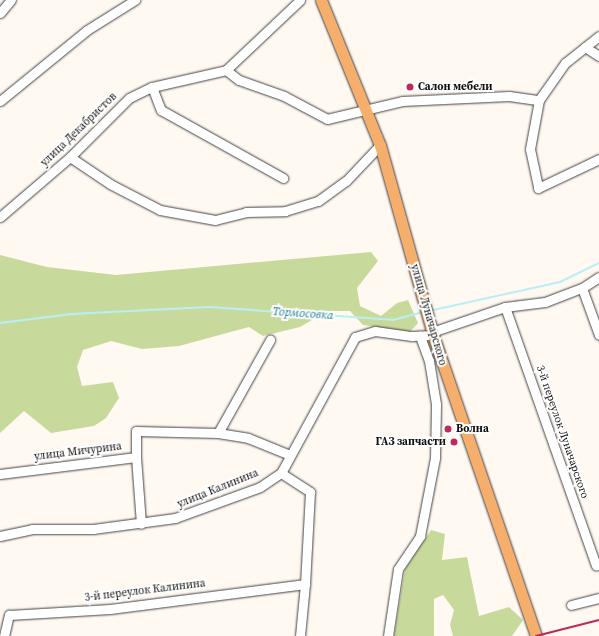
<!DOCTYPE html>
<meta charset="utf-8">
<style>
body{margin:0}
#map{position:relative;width:599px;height:636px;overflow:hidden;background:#fff9f2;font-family:"Source Serif 4",serif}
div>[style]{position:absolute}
.forest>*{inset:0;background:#c8da9b}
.stream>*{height:2px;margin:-1px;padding:0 1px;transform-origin:1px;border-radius:1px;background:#b8eff5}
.roads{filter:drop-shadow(0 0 1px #424242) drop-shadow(0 0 1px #424242)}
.minor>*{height:9px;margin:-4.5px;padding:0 4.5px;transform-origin:4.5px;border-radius:4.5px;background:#fff}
.major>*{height:11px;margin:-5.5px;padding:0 5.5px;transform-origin:5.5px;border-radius:5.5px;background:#f5ae6b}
.rail>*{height:2px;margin:-1px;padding:0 1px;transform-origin:1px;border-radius:1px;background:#be2959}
.dots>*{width:11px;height:11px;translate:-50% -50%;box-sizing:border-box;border:2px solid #fff;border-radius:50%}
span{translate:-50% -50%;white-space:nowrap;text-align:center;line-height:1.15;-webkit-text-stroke:4px #fff;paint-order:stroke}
.poi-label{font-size:11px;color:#0f0f0f;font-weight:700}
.left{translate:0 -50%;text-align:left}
.right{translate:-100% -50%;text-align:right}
.street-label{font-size:11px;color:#0f0f0f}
.water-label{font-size:12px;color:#197e92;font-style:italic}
</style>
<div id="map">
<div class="forest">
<div style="clip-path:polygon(371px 252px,378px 261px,357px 288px,360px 306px,381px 316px,397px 303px,408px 300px,418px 323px,410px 332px,363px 325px,350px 311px,327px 311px,300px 327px,263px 336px,249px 327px,179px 346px,142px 349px,111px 341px,83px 350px,77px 367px,82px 386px,113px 382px,119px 398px,106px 418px,94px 426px,51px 433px,24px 411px,0 433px,0 255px,47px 267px,116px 275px)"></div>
<div style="clip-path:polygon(431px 530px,445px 534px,442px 560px,467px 557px,479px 616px,509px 607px,523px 620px,512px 636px,453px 636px,450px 625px,454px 610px,443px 595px,434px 599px,434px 636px,394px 636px,405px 569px)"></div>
</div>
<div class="stream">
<div style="left:429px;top:311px;width:134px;rotate:-12.5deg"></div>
<div style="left:560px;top:282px;width:43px;rotate:-26deg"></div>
<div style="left:0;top:323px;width:72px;rotate:-7.2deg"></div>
<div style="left:71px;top:314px;width:138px;rotate:-2.9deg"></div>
<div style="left:209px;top:307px;width:184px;rotate:4deg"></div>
<div style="left:393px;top:320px;width:31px;rotate:-15deg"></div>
</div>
<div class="roads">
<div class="minor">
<div style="left:0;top:13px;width:17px;rotate:-50deg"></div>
<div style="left:599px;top:36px;width:43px;rotate:141.5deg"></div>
<div style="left:565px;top:63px;width:45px;rotate:125.1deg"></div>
<div style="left:539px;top:100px;width:50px;rotate:100.4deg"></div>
<div style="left:530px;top:149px;width:40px;rotate:78deg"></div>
<div style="left:538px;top:188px;width:68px;rotate:-25.4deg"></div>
<div style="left:585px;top:47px;width:17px;rotate:33deg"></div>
<div style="left:226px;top:70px;width:16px;rotate:38deg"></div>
<div style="left:239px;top:80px;width:48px;rotate:19.6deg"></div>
<div style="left:284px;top:96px;width:49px;rotate:28.1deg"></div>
<div style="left:327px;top:119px;width:77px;rotate:-13.5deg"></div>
<div style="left:402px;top:101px;width:107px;rotate:-2.7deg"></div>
<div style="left:509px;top:96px;width:30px;rotate:8deg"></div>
<div style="left:152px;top:87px;width:25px;rotate:69deg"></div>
<div style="left:161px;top:110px;width:140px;rotate:29.1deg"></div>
<div style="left:0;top:101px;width:112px;rotate:-39.2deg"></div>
<div style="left:87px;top:30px;width:57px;rotate:-32deg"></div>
<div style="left:70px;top:157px;width:48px;rotate:34deg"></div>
<div style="left:110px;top:184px;width:56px;rotate:27.5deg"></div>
<div style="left:160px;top:210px;width:56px;rotate:10.3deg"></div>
<div style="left:215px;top:220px;width:32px;rotate:-14deg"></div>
<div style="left:246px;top:212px;width:39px;rotate:-1deg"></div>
<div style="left:285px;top:211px;width:34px;rotate:-17deg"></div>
<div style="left:318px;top:201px;width:34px;rotate:-36deg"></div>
<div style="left:346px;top:181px;width:50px;rotate:-46.6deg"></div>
<div style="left:0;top:217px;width:92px;rotate:-40.6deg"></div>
<div style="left:70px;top:157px;width:83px;rotate:-45deg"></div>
<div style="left:129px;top:98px;width:25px;rotate:-26deg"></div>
<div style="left:152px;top:87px;width:76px;rotate:-12.9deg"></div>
<div style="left:226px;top:70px;width:102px;rotate:-43.4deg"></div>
<div style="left:582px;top:288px;width:50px;rotate:70.1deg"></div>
<div style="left:505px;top:307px;width:274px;rotate:70.6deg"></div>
<div style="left:432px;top:332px;width:77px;rotate:-18.9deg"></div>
<div style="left:505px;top:307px;width:40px;rotate:-7.1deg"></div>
<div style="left:545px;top:302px;width:40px;rotate:-21deg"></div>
<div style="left:582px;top:288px;width:20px;rotate:-33deg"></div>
<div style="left:218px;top:433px;width:30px;rotate:9deg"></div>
<div style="left:248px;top:438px;width:45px;rotate:22deg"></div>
<div style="left:136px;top:457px;width:67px;rotate:85.7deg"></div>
<div style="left:281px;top:473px;width:35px;rotate:33deg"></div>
<div style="left:310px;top:492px;width:92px;rotate:93.1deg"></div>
<div style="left:0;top:474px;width:137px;rotate:-7.1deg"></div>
<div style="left:136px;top:457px;width:26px;rotate:-90deg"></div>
<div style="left:136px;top:431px;width:82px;rotate:1.4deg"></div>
<div style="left:218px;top:433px;width:107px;rotate:-60.8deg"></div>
<div style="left:0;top:536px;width:33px;rotate:-12deg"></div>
<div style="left:32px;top:529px;width:61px"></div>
<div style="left:93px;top:529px;width:83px;rotate:-7.6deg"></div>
<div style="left:175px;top:518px;width:90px;rotate:-20deg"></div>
<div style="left:260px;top:487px;width:25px;rotate:-34deg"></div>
<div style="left:281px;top:473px;width:155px;rotate:-61.4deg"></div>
<div style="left:355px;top:337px;width:21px;rotate:-17deg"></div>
<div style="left:375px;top:331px;width:37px;rotate:8deg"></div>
<div style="left:412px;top:336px;width:21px;rotate:-3deg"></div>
<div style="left:571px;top:605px;width:29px;rotate:-14deg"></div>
<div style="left:4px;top:636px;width:22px;rotate:-77deg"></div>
<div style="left:9px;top:615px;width:101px;rotate:-3.4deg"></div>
<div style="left:110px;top:609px;width:197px;rotate:-7.3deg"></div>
<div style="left:305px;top:584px;width:52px;rotate:95.5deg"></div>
<div style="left:388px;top:636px;width:68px;rotate:-81.5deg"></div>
<div style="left:398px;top:569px;width:40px;rotate:-56deg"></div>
<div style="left:420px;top:536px;width:79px;rotate:-79.1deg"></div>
<div style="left:435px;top:458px;width:54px;rotate:-88.9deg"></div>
<div style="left:436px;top:404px;width:44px;rotate:-99.2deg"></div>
<div style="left:429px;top:361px;width:27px;rotate:-110deg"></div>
</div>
<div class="major">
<div style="left:321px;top:0;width:157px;rotate:67.9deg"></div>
<div style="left:380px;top:145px;width:197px;rotate:74.4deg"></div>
<div style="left:433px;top:335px;width:318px;rotate:71.1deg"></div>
</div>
</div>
<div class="rail">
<div style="left:536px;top:636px;width:65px;rotate:-14.3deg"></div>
</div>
<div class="dots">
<div style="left:410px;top:87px;background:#be2959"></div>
<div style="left:448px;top:429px;background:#be2959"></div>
<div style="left:454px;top:442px;background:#be2959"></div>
</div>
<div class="poi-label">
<span class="left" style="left:418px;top:87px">Салон мебели</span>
<span class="left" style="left:456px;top:429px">Волна</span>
<span class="right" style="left:446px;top:442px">ГАЗ запчасти</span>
</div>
<div class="street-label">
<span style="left:79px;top:130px;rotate:-44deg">улица Декабристов</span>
<span style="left:428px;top:315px;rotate:74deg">улица Луначарского</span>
<span style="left:562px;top:432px;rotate:71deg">3-й переулок Луначарского</span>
<span style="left:78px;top:452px;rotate:-7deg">улица Мичурина</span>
<span style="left:218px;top:489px;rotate:-22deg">улица Калинина</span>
<span style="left:145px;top:591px;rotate:-7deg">3-й переулок Калинина</span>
</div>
<div class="water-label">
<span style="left:303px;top:314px;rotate:4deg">Тормосовка</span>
</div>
</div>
